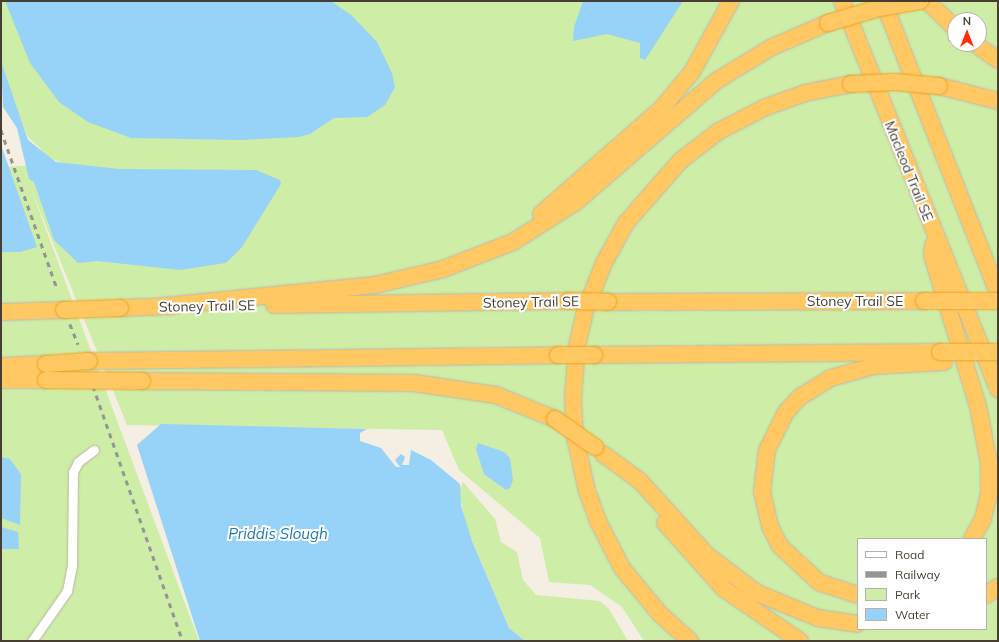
<!DOCTYPE html>
<style>
body{margin:0}
#map{position:relative;width:999px;height:642px;overflow:hidden;background:#f4eee3;font-family:Mulish,sans-serif}
div>[style]{position:absolute}
.green>*{inset:0;background:#ceeda6}
.water>*{inset:0;background:#97d2f8}
.roads{filter:drop-shadow(0 0 1px #c0b6a4) drop-shadow(0 0 1px #c0b6a4)}
.street>*{height:9px;margin:-4.5px;padding:0 4.5px;transform-origin:4.5px;border-radius:4.5px;background:#fff}
.highway>*{height:16px;margin:-8px;padding:0 8px;transform-origin:8px;border-radius:8px;background:#ffc862}
.rail>*{height:2.5px;margin-top:-1.25px;transform-origin:0;background:repeating-linear-gradient(90deg,#949494 0 5px,transparent 0 10px)}
.bridges{filter:drop-shadow(0 0 1px #efa021) drop-shadow(0 0 1px #efa021)}
.highway-bridge>*{height:16px;margin:-8px;padding:0 8px;transform-origin:8px;border-radius:8px;background:#ffc862}
span{translate:-50% -50%;white-space:nowrap;text-align:center;line-height:1.15;-webkit-text-stroke:4px #fff;paint-order:stroke}
.street-label{font-size:14px;color:#463e32}
.water-label{font-size:15px;color:#1f78b4;font-style:italic}
.frame{position:absolute;inset:0;border:2px solid #463e32;pointer-events:none}
.legend{position:absolute;left:857px;top:538px;width:130px;height:92px;box-sizing:border-box;background:#fff;border:1px solid #b5b2ad;margin:0;padding:5px 7px;list-style:none;font-size:12px;color:#463e32}
.legend li{display:flex;align-items:center;gap:8px;height:20px}
.legend b{width:20px;border:1px solid #b5b2ad}
.north{position:absolute;left:947px;top:12px;width:40px;height:40px;box-sizing:border-box;background:#fff;border:1px solid #b5b2ad;border-radius:50%;rotate:0deg;font-size:11px;font-weight:700;line-height:16px;text-align:center;color:#463e32}
.north::after{content:'';display:block;margin:auto;width:14px;height:18px;background:#ff2f0e;clip-path:polygon(50% 0,100% 100%,50% 72%,0 100%)}
</style>
<div id="map">
<div class="green">
<div style="clip-path:polygon(evenodd,1px 1px,998px 1px,998px 641px,644px 641px,622px 607px,590px 585px,549px 582px,540px 538px,459px 470px,442px 430px,127px 425px,29px 184px,199px 641px,1px 641px,1px 167px,64px 164px,50px 158px,27px 136px,1px 65px,1px 1px,955px 20px,979px 20px,979px 44px,955px 44px,955px 20px,1px 1px,858px 539px,986px 539px,986px 629px,858px 629px,858px 539px)"></div>
<div style="clip-path:polygon(463px 482px,495px 519px,501px 542px,517px 552px,523px 580px,536px 595px,600px 601px,609px 609px,628px 641px,525px 641px,509px 628px,465px 524px,459px 490px)"></div>
</div>
<div class="water">
<div style="clip-path:polygon(5px 1px,331px 1px,351px 15px,377px 42px,392px 73px,395px 87px,385px 105px,367px 117px,334px 118px,310px 134px,299px 137px,241px 140px,131px 138px,88px 122px,59px 102px,30px 63px)"></div>
<div style="clip-path:polygon(583px 1px,683px 1px,645px 60px,640px 58px,640px 43px,607px 34px,573px 41px,574px 27px)"></div>
<div style="clip-path:polygon(1px 61px,28px 140px,56px 162px,119px 169px,256px 170px,280px 180px,281px 184px,242px 247px,226px 263px,180px 270px,97px 261px,78px 263px,54px 240px,34px 182px,29px 179px,17px 128px,3px 107px)"></div>
<div style="clip-path:polygon(1px 145px,37px 247px,20px 252px,1px 252px)"></div>
<div style="clip-path:polygon(161px 424px,367px 429px,360px 433px,360px 441px,381px 448px,396px 467px,400px 467px,395px 460px,401px 454px,405px 457px,402px 465px,409px 465px,411px 450px,431px 460px,460px 484px,461px 506px,472px 541px,509px 628px,525px 641px,200px 641px,137px 445px)"></div>
<div style="clip-path:polygon(478px 443px,504px 452px,510px 458px,513px 480px,510px 488px,506px 490px,484px 474px,476px 449px)"></div>
<div style="clip-path:polygon(1px 457px,10px 459px,21px 474px,20px 525px,1px 518px)"></div>
<div style="clip-path:polygon(1px 527px,18px 532px,19px 549px,1px 549px)"></div>
</div>
<div class="roads">
<div class="street">
<div style="left:32px;top:641px;width:61px;rotate:-55deg"></div>
<div style="left:67px;top:591px;width:26px;rotate:-79deg"></div>
<div style="left:72px;top:565px;width:93px;rotate:-89.4deg"></div>
<div style="left:73px;top:472px;width:11px;rotate:-63deg"></div>
<div style="left:78px;top:462px;width:20px;rotate:-37deg"></div>
</div>
<div class="highway">
<div style="left:842px;top:1px;width:419px;rotate:68.1deg"></div>
<div style="left:883px;top:1px;width:314px;rotate:68.5deg"></div>
<div style="left:927px;top:1px;width:39px;rotate:44deg"></div>
<div style="left:975px;top:44px;width:28px;rotate:35deg"></div>
<div style="left:939px;top:86px;width:61px;rotate:14.3deg"></div>
<div style="left:541px;top:214px;width:161px;rotate:-41.2deg"></div>
<div style="left:662px;top:108px;width:47px;rotate:-50.2deg"></div>
<div style="left:692px;top:72px;width:81px;rotate:-61.2deg"></div>
<div style="left:933px;top:245px;width:10px;rotate:96deg"></div>
<div style="left:932px;top:255px;width:158px;rotate:73.1deg"></div>
<div style="left:978px;top:406px;width:58px;rotate:79.1deg"></div>
<div style="left:989px;top:463px;width:30px;rotate:90deg"></div>
<div style="left:989px;top:493px;width:27px;rotate:103deg"></div>
<div style="left:983px;top:519px;width:23px;rotate:119deg"></div>
<div style="left:608px;top:302px;width:316px;rotate:-0.2deg"></div>
<div style="left:274px;top:305px;width:295px;rotate:-0.8deg"></div>
<div style="left:164px;top:306px;width:212px;rotate:-5.7deg"></div>
<div style="left:375px;top:285px;width:70px;rotate:-13.2deg"></div>
<div style="left:443px;top:269px;width:75px;rotate:-21.1deg"></div>
<div style="left:513px;top:242px;width:75px;rotate:-32.4deg"></div>
<div style="left:576px;top:202px;width:185px;rotate:-40.8deg"></div>
<div style="left:716px;top:81px;width:66px;rotate:-31.3deg"></div>
<div style="left:772px;top:47px;width:61px;rotate:-23.2deg"></div>
<div style="left:120px;top:308px;width:53px;rotate:-2.2deg"></div>
<div style="left:1px;top:312px;width:63px;rotate:-1.8deg"></div>
<div style="left:594px;top:355px;width:346px;rotate:-0.5deg"></div>
<div style="left:89px;top:361px;width:469px;rotate:-0.7deg"></div>
<div style="left:1px;top:366px;width:45px;rotate:-2.5deg"></div>
<div style="left:1px;top:380px;width:45px"></div>
<div style="left:142px;top:381px;width:272px;rotate:0.4deg"></div>
<div style="left:414px;top:383px;width:83px;rotate:8.3deg"></div>
<div style="left:496px;top:395px;width:64px;rotate:22.1deg"></div>
<div style="left:603px;top:454px;width:46px;rotate:36.1deg"></div>
<div style="left:640px;top:481px;width:100px;rotate:47.8deg"></div>
<div style="left:707px;top:555px;width:63px;rotate:37.2deg"></div>
<div style="left:757px;top:593px;width:66px;rotate:22.3deg"></div>
<div style="left:818px;top:618px;width:40px;rotate:8.5deg"></div>
<div style="left:665px;top:523px;width:89px;rotate:48.2deg"></div>
<div style="left:724px;top:589px;width:92px;rotate:34.4deg"></div>
<div style="left:858px;top:595px;width:40px;rotate:-162deg"></div>
<div style="left:820px;top:583px;width:54px;rotate:-137.2deg"></div>
<div style="left:780px;top:546px;width:22px;rotate:-117deg"></div>
<div style="left:770px;top:526px;width:35px;rotate:-103deg"></div>
<div style="left:762px;top:492px;width:42px;rotate:-83.2deg"></div>
<div style="left:767px;top:450px;width:42px;rotate:-63.4deg"></div>
<div style="left:786px;top:412px;width:21px;rotate:-47deg"></div>
<div style="left:800px;top:397px;width:36px;rotate:-32deg"></div>
<div style="left:831px;top:378px;width:45px;rotate:-15.6deg"></div>
<div style="left:874px;top:366px;width:70px;rotate:-3.3deg"></div>
<div style="left:986px;top:595px;width:14px;rotate:-34deg"></div>
<div style="left:690px;top:641px;width:40px;rotate:-138deg"></div>
<div style="left:660px;top:614px;width:60px;rotate:-129.6deg"></div>
<div style="left:622px;top:568px;width:53px;rotate:-117.1deg"></div>
<div style="left:598px;top:521px;width:32px;rotate:-110deg"></div>
<div style="left:587px;top:491px;width:55px;rotate:-102.5deg"></div>
<div style="left:575px;top:437px;width:39px;rotate:-93deg"></div>
<div style="left:573px;top:398px;width:52px;rotate:-85.6deg"></div>
<div style="left:577px;top:346px;width:39px;rotate:-77deg"></div>
<div style="left:586px;top:308px;width:48px;rotate:-68.2deg"></div>
<div style="left:604px;top:263px;width:46px;rotate:-61.2deg"></div>
<div style="left:626px;top:223px;width:82px;rotate:-48.9deg"></div>
<div style="left:680px;top:161px;width:49px;rotate:-37.6deg"></div>
<div style="left:719px;top:131px;width:53px;rotate:-27.1deg"></div>
<div style="left:766px;top:107px;width:41px;rotate:-19.7deg"></div>
<div style="left:805px;top:93px;width:47px;rotate:-11.1deg"></div>
</div>
</div>
<div class="rail">
<div style="left:1px;top:130px;width:168px;rotate:70.5deg"></div>
<div style="left:70px;top:324px;width:22px;rotate:68deg"></div>
<div style="left:93px;top:386px;width:270px;rotate:70.6deg"></div>
</div>
<div class="bridges">
<div class="highway-bridge">
<div style="left:828px;top:23px;width:53px;rotate:-16.4deg"></div>
<div style="left:879px;top:8px;width:42px;rotate:-9.7deg"></div>
<div style="left:851px;top:84px;width:44px;rotate:-2.6deg"></div>
<div style="left:895px;top:82px;width:44px;rotate:5.2deg"></div>
<div style="left:569px;top:301px;width:39px;rotate:1deg"></div>
<div style="left:924px;top:301px;width:74px"></div>
<div style="left:64px;top:310px;width:56px;rotate:-2deg"></div>
<div style="left:940px;top:352px;width:58px"></div>
<div style="left:558px;top:355px;width:36px"></div>
<div style="left:46px;top:364px;width:43px;rotate:-4deg"></div>
<div style="left:46px;top:380px;width:96px;rotate:0.6deg"></div>
<div style="left:555px;top:419px;width:49px;rotate:35deg"></div>
</div>
</div>
<div class="street-label">
<span style="left:909px;top:171px;rotate:68deg">Macleod Trail SE</span>
<span style="left:855px;top:301px">Stoney Trail SE</span>
<span style="left:531px;top:302px;rotate:-1deg">Stoney Trail SE</span>
<span style="left:207px;top:306px;rotate:-1deg">Stoney Trail SE</span>
</div>
<div class="water-label">
<span style="left:278px;top:534px">Priddis Slough</span>
</div>
<div class="frame"></div>
<ul class="legend">
<li><b style="height:5px;background:#fff"></b>Road</li>
<li><b style="height:5px;background:#949494"></b>Railway</li>
<li><b style="height:11px;background:#ceeda6"></b>Park</li>
<li><b style="height:11px;background:#97d2f8"></b>Water</li>
</ul>
<div class="north">N</div>
</div>
